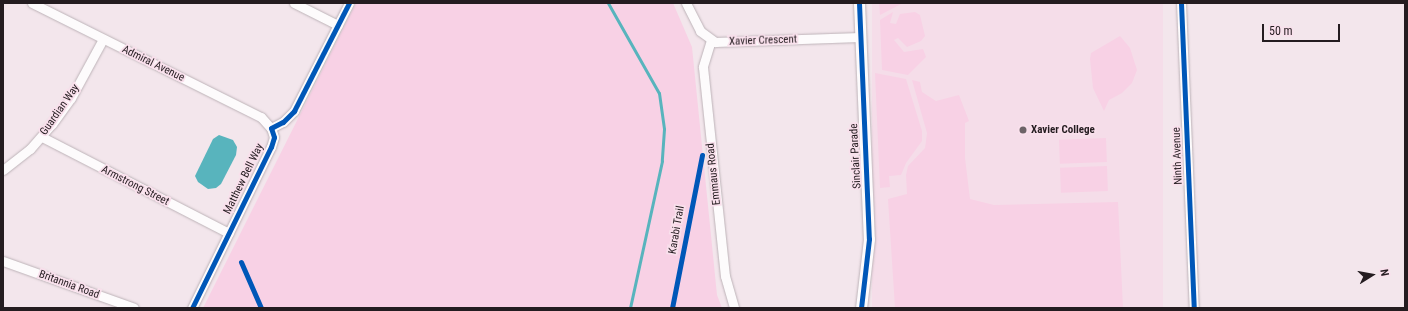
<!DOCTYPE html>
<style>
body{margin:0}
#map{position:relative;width:1408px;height:311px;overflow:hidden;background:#f3e6ec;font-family:"Roboto Condensed",sans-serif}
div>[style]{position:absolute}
.built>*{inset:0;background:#f5dde9;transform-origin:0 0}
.green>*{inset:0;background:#f8d1e5;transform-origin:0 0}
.water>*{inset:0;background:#58b4bd}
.stream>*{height:3px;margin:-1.5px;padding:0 1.5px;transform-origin:1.5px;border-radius:1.5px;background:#58b4bd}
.roads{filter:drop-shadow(0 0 1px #bdb3b8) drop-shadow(0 0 1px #bdb3b8)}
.minor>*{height:9px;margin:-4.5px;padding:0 4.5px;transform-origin:4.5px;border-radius:4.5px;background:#fdfbfc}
.tertiary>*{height:11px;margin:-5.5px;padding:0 5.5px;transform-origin:5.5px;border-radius:5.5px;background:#fdfbfc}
.cycleway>*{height:5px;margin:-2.5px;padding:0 2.5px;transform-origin:2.5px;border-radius:2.5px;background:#0057b8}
.dots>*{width:11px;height:11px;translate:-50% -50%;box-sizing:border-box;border:2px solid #f9e0ec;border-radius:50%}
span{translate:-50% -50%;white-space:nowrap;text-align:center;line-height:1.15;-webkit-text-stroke:3.5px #f9e0ec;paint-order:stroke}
.street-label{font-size:11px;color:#241c20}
.poi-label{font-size:11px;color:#241c20;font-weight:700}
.left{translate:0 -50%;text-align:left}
.frame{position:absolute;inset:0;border:4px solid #241c20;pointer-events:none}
.north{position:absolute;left:1352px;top:255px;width:40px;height:40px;-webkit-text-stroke:3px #f9e0ec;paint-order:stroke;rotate:79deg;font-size:11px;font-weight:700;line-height:16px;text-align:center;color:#241c20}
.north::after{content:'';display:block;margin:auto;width:14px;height:18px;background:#241c20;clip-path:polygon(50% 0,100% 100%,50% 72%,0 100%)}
.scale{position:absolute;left:1262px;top:24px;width:78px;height:18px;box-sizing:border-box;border:2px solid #241c20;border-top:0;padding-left:5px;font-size:12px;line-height:14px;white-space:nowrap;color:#241c20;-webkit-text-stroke:3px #f9e0ec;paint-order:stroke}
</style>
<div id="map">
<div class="built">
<div style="left:872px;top:3px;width:291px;height:305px"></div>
</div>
<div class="green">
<div style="clip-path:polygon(356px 3px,673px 3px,692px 47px,717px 295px,722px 308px,203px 308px)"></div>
<div style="clip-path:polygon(879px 3px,903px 3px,880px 15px)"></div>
<div style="clip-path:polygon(893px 12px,890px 23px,896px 24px,900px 14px,915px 12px,920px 15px,925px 36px,921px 41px,907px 47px,898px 38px,894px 40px,904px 52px,923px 49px,926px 57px,908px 75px,882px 70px,880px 20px)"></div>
<div style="clip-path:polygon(1120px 36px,1130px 48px,1137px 70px,1132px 83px,1122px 93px,1109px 100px,1104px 111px,1093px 88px,1090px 59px,1091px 53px)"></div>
<div style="clip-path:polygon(875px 73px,906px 79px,922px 131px,922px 141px,906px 163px,901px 175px,889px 176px,890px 187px,880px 188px)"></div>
<div style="clip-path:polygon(912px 80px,920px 82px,922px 92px,936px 101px,959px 95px,969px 121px,965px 123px,965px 158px,970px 199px,994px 205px,1118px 202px,1123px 308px,895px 308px,888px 199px,907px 194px,906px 175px,908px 166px,925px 148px,926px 141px,927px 133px)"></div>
<div style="left:1106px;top:138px;width:24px;height:47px;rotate:88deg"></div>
<div style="left:1107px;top:166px;width:25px;height:47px;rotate:88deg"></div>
</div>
<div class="water">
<div style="clip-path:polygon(219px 135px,233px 140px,237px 147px,236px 155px,221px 184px,216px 188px,208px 189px,198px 182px,195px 176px,213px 139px)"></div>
</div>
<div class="stream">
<div style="left:608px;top:3px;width:103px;rotate:60.5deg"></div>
<div style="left:659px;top:93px;width:36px;rotate:82deg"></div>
<div style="left:664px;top:129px;width:32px;rotate:94deg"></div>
<div style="left:662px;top:161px;width:150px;rotate:102.3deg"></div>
</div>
<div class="roads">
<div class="minor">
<div style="left:32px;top:3px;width:256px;rotate:26.5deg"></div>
<div style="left:261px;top:117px;width:15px;rotate:48deg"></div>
<div style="left:294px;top:3px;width:49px;rotate:26.6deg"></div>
<div style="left:686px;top:3px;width:31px;rotate:63deg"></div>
<div style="left:700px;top:31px;width:19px;rotate:36deg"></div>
<div style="left:715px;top:42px;width:145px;rotate:-2deg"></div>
<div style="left:1181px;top:3px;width:305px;rotate:87.6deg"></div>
<div style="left:711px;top:40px;width:28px;rotate:107deg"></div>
<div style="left:703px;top:67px;width:210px;rotate:84deg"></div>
<div style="left:725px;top:276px;width:33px;rotate:74deg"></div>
<div style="left:42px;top:137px;width:210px;rotate:27.2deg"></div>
<div style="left:3px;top:170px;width:34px;rotate:-38deg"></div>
<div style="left:30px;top:149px;width:33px;rotate:-49deg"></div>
<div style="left:52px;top:124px;width:32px;rotate:-54deg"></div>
<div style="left:71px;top:98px;width:67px;rotate:-61.5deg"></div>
<div style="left:3px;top:261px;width:139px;rotate:19.7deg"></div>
<div style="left:192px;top:308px;width:179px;rotate:-63.9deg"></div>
<div style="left:271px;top:147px;width:10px;rotate:-73deg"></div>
<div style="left:274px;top:137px;width:9px;rotate:-108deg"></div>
<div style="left:271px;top:128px;width:13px;rotate:-27deg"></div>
<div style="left:283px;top:122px;width:16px;rotate:-45deg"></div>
<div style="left:294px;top:111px;width:121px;rotate:-63deg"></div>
</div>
<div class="tertiary">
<div style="left:859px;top:3px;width:236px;rotate:87.6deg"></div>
<div style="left:869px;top:239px;width:69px;rotate:96.6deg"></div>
</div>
</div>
<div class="cycleway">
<div style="left:859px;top:3px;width:236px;rotate:87.6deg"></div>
<div style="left:869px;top:239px;width:69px;rotate:96.6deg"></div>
<div style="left:1181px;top:3px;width:305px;rotate:87.6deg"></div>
<div style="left:241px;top:262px;width:50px;rotate:66.5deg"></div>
<div style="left:192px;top:308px;width:179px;rotate:-63.9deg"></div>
<div style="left:271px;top:147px;width:10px;rotate:-73deg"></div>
<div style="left:274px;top:137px;width:9px;rotate:-108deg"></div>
<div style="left:271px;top:128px;width:13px;rotate:-27deg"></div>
<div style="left:283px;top:122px;width:16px;rotate:-45deg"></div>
<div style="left:294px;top:111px;width:121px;rotate:-63deg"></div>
<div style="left:672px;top:308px;width:156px;rotate:-78.9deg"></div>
</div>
<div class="dots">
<div style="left:1023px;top:130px;background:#6c6367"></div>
</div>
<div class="street-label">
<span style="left:763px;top:41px;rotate:-2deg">Xavier Crescent</span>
<span style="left:153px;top:64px;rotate:26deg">Admiral Avenue</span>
<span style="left:60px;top:110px;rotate:-55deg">Guardian Way</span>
<span style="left:856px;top:156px;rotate:-93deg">Sinclair Parade</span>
<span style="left:1178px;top:156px;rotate:-92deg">Ninth Avenue</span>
<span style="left:714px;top:174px;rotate:-96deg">Emmaus Road</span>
<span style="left:244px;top:179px;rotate:-64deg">Matthew Bell Way</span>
<span style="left:135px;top:186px;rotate:27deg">Armstrong Street</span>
<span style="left:677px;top:230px;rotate:-80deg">Karabi Trail</span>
<span style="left:69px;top:285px;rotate:20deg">Britannia Road</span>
</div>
<div class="poi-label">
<span class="left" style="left:1031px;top:130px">Xavier College</span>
</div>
<div class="frame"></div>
<div class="north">N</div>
<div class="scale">50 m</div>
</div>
